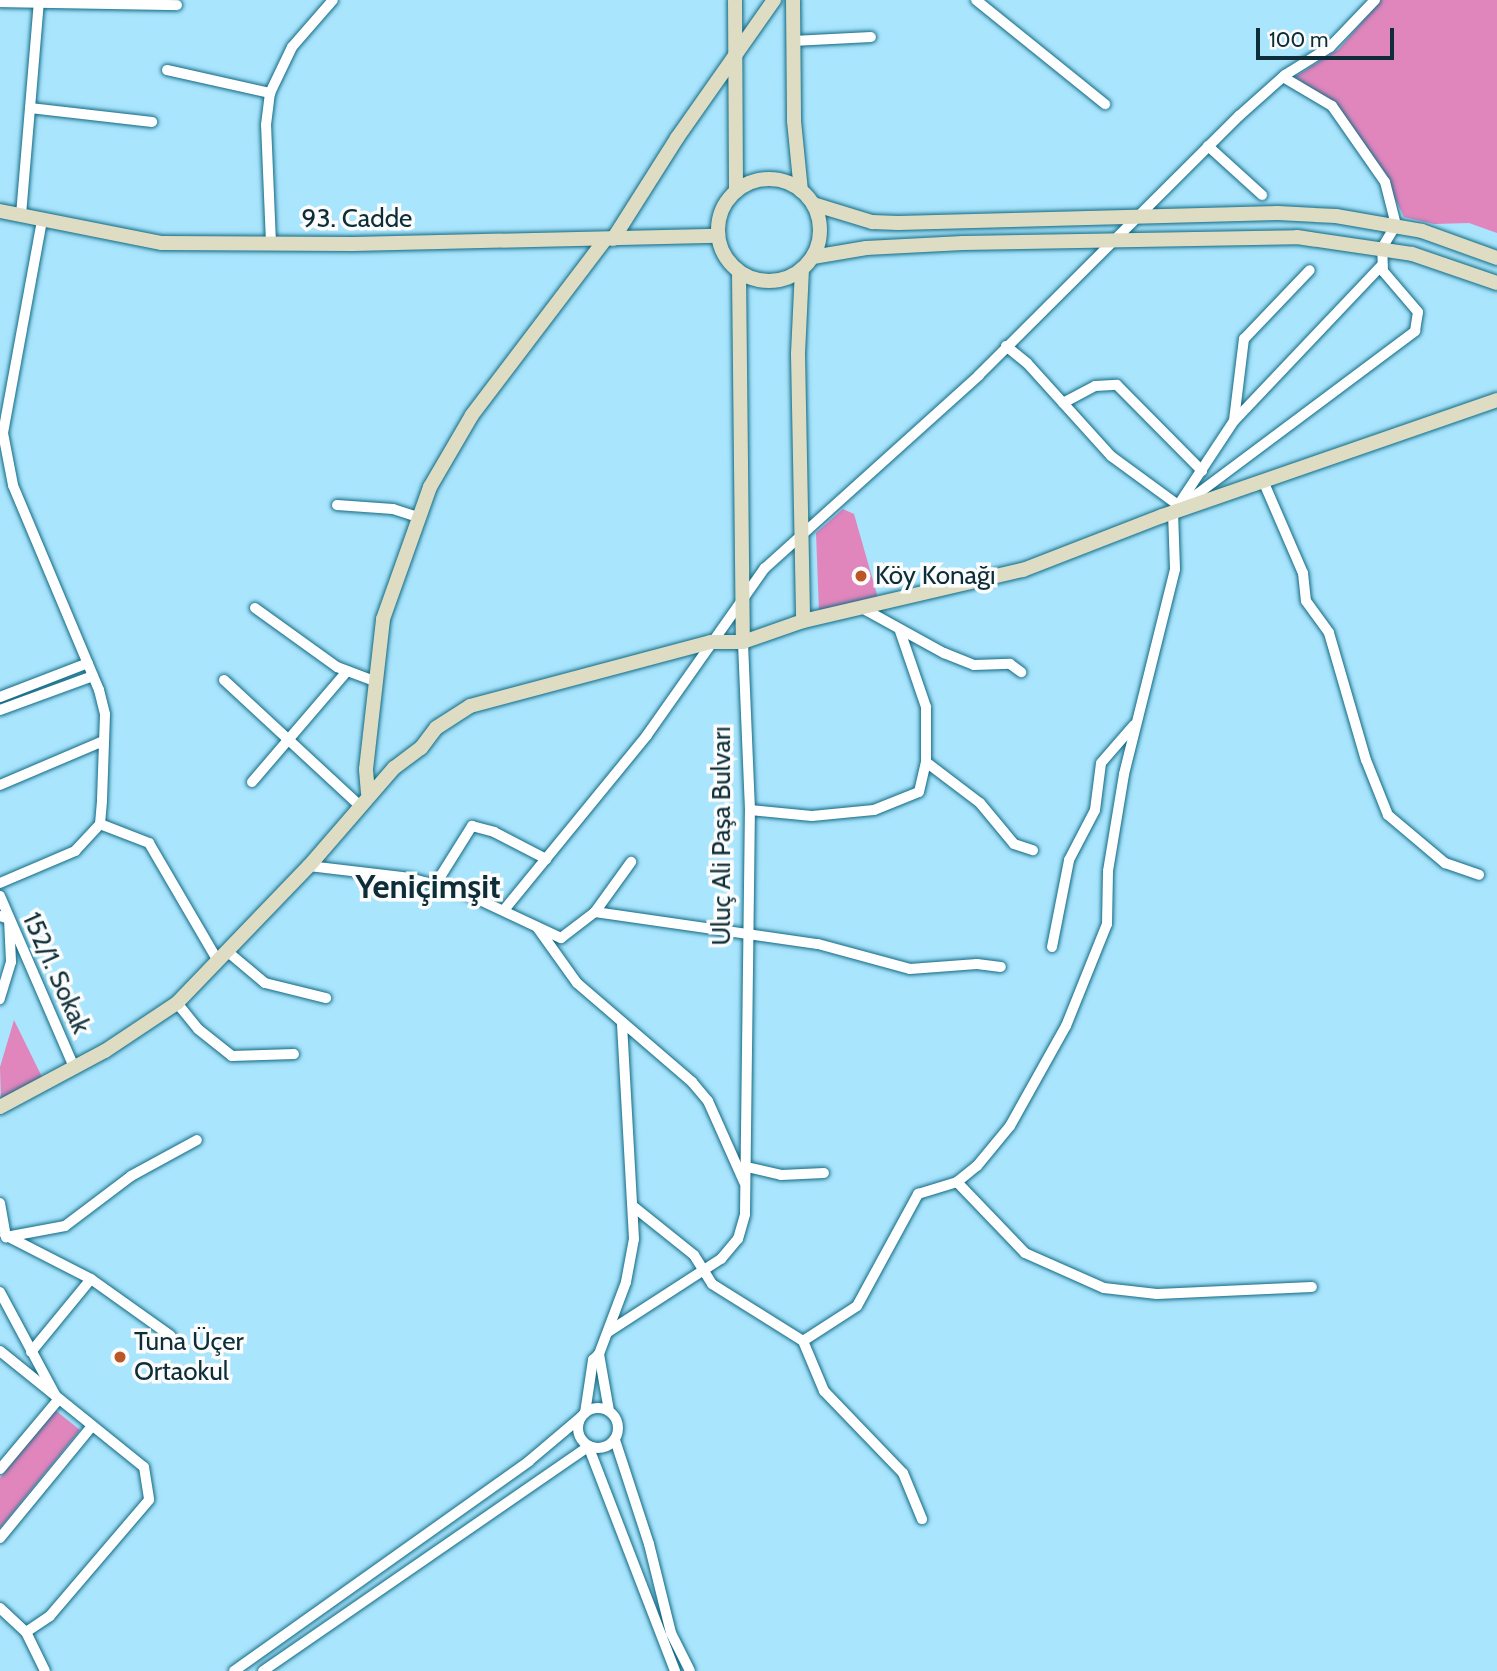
<!DOCTYPE html>
<meta charset="utf-8">
<style>
body{margin:0}
#map{position:relative;width:1497px;height:1671px;overflow:hidden;background:#a9e5fd;font-family:Cabin,sans-serif}
div>[style]{position:absolute}
.green>*{inset:0;background:#e086bd}
.roads{filter:drop-shadow(0 0 2px #126a84) drop-shadow(0 0 2px #126a84)}
.street>*{height:10px;margin:-5px;padding:0 5px;transform-origin:5px;border-radius:5px;background:#fff}
.street>.ring{margin:-5px;padding:0;box-sizing:content-box;background:none;border:10px solid #fff;border-radius:50%}
.secondary>*{height:14px;margin:-7px;padding:0 7px;transform-origin:7px;border-radius:7px;background:#dfdcc4}
.secondary>.ring{margin:-7px;padding:0;box-sizing:content-box;background:none;border:14px solid #dfdcc4;border-radius:50%}
.dots>*{width:19px;height:19px;translate:-50% -50%;box-sizing:border-box;border:4px solid #fcfcfc;border-radius:50%}
span{translate:-50% -50%;white-space:nowrap;text-align:center;line-height:1.15;-webkit-text-stroke:7px #fcfcfc;paint-order:stroke}
.street-label{font-size:26px;color:#0d2e39}
.poi-label{font-size:26px;color:#0d2e39}
.left{translate:0 -50%;text-align:left}
.district-label{font-size:33px;color:#0d2e39;font-weight:700}
.scale{position:absolute;left:1256px;top:28px;width:138px;height:32px;box-sizing:border-box;border:4px solid #0d2e39;border-top:0;padding-left:9px;font-size:21px;line-height:24px;white-space:nowrap;color:#0d2e39;-webkit-text-stroke:5px #fcfcfc;paint-order:stroke}
</style>
<div id="map">
<div class="green">
<div style="clip-path:polygon(1381px 0,1497px 0,1497px 233px,1469px 223px,1434px 224px,1404px 217px,1378px 163px,1350px 123px,1329px 101px,1295px 77px,1339px 49px)"></div>
<div style="clip-path:polygon(843px 509px,854px 514px,878px 598px,819px 611px,816px 533px)"></div>
<div style="clip-path:polygon(14px 1020px,42px 1077px,1px 1100px,0 1067px)"></div>
<div style="clip-path:polygon(55px 1410px,80px 1430px,0 1528px,0 1478px)"></div>
</div>
<div class="roads">
<div class="street">
<div style="left:976px;top:0;width:166px;rotate:38.9deg"></div>
<div style="left:0;top:2px;width:177px;rotate:1deg"></div>
<div style="left:793px;top:41px;width:78px;rotate:-2.9deg"></div>
<div style="left:167px;top:70px;width:106px;rotate:12.6deg"></div>
<div style="left:30px;top:108px;width:123px;rotate:6.5deg"></div>
<div style="left:1208px;top:146px;width:73px;rotate:42.2deg"></div>
<div style="left:21px;top:215px;width:214px;rotate:-85.2deg"></div>
<div style="left:271px;top:243px;width:118px;rotate:-92.4deg"></div>
<div style="left:266px;top:125px;width:32px;rotate:-83deg"></div>
<div style="left:270px;top:93px;width:51px;rotate:-64.4deg"></div>
<div style="left:292px;top:47px;width:62px;rotate:-48.9deg"></div>
<div style="left:1006px;top:346px;width:27px;rotate:39deg"></div>
<div style="left:1027px;top:363px;width:125px;rotate:47.9deg"></div>
<div style="left:1111px;top:456px;width:83px;rotate:36.2deg"></div>
<div style="left:1063px;top:403px;width:36px;rotate:-28deg"></div>
<div style="left:1095px;top:386px;width:22px;rotate:-3deg"></div>
<div style="left:1117px;top:385px;width:121px;rotate:45.3deg"></div>
<div style="left:1234px;top:420px;width:82px;rotate:-83deg"></div>
<div style="left:1244px;top:339px;width:95px;rotate:-46.3deg"></div>
<div style="left:1264px;top:483px;width:98px;rotate:66.6deg"></div>
<div style="left:1303px;top:573px;width:28px;rotate:84deg"></div>
<div style="left:1306px;top:601px;width:39px;rotate:54deg"></div>
<div style="left:1329px;top:633px;width:132px;rotate:73.8deg"></div>
<div style="left:1366px;top:760px;width:59px;rotate:68.2deg"></div>
<div style="left:1388px;top:815px;width:75px;rotate:40.1deg"></div>
<div style="left:1445px;top:863px;width:36px;rotate:19deg"></div>
<div style="left:1184px;top:504px;width:289px;rotate:-36.8deg"></div>
<div style="left:1415px;top:331px;width:19px;rotate:-81deg"></div>
<div style="left:1418px;top:312px;width:54px;rotate:-130.5deg"></div>
<div style="left:1383px;top:271px;width:23px;rotate:-92deg"></div>
<div style="left:1382px;top:248px;width:27px;rotate:-59deg"></div>
<div style="left:1396px;top:225px;width:44px;rotate:-104.3deg"></div>
<div style="left:1385px;top:182px;width:93px;rotate:-124.9deg"></div>
<div style="left:1332px;top:106px;width:57px;rotate:-149.4deg"></div>
<div style="left:337px;top:505px;width:56px;rotate:4.1deg"></div>
<div style="left:393px;top:509px;width:26px;rotate:18deg"></div>
<div style="left:255px;top:608px;width:101px;rotate:35.7deg"></div>
<div style="left:337px;top:667px;width:43px;rotate:20.6deg"></div>
<div style="left:862px;top:608px;width:94px;rotate:28.8deg"></div>
<div style="left:944px;top:653px;width:32px;rotate:22deg"></div>
<div style="left:974px;top:665px;width:36px;rotate:-2deg"></div>
<div style="left:1010px;top:664px;width:14px;rotate:36deg"></div>
<div style="left:224px;top:680px;width:184px;rotate:42.8deg"></div>
<div style="left:0;top:697px;width:94px;rotate:-21.1deg"></div>
<div style="left:0;top:710px;width:99px;rotate:-20.1deg"></div>
<div style="left:926px;top:762px;width:68px;rotate:37.2deg"></div>
<div style="left:980px;top:803px;width:53px;rotate:50.3deg"></div>
<div style="left:1014px;top:844px;width:20px;rotate:18deg"></div>
<div style="left:252px;top:782px;width:146px;rotate:-49.4deg"></div>
<div style="left:0;top:785px;width:112px;rotate:-23.1deg"></div>
<div style="left:750px;top:810px;width:62px;rotate:5.5deg"></div>
<div style="left:812px;top:816px;width:62px;rotate:-5.5deg"></div>
<div style="left:874px;top:810px;width:48px;rotate:-21.8deg"></div>
<div style="left:919px;top:792px;width:31px;rotate:-77deg"></div>
<div style="left:926px;top:762px;width:55px;rotate:-90deg"></div>
<div style="left:926px;top:707px;width:80px;rotate:-108.9deg"></div>
<div style="left:100px;top:824px;width:53px;rotate:21.2deg"></div>
<div style="left:149px;top:843px;width:137px;rotate:59.7deg"></div>
<div style="left:309px;top:866px;width:102px;rotate:6.8deg"></div>
<div style="left:410px;top:878px;width:59px;rotate:15.7deg"></div>
<div style="left:467px;top:894px;width:104px;rotate:25.1deg"></div>
<div style="left:561px;top:938px;width:43px;rotate:-37.4deg"></div>
<div style="left:595px;top:912px;width:225px;rotate:8.2deg"></div>
<div style="left:818px;top:944px;width:95px;rotate:15.2deg"></div>
<div style="left:910px;top:969px;width:67px;rotate:-4.3deg"></div>
<div style="left:977px;top:964px;width:24px;rotate:7deg"></div>
<div style="left:0;top:883px;width:82px;rotate:-23.1deg"></div>
<div style="left:75px;top:851px;width:37px;rotate:-47deg"></div>
<div style="left:100px;top:824px;width:24px;rotate:-85deg"></div>
<div style="left:102px;top:800px;width:86px;rotate:-88deg"></div>
<div style="left:105px;top:714px;width:25px;rotate:-104deg"></div>
<div style="left:99px;top:690px;width:222px;rotate:-112.8deg"></div>
<div style="left:13px;top:485px;width:53px;rotate:-100.9deg"></div>
<div style="left:3px;top:433px;width:217px;rotate:-79.6deg"></div>
<div style="left:435px;top:885px;width:70px;rotate:-57.9deg"></div>
<div style="left:472px;top:826px;width:23px;rotate:15deg"></div>
<div style="left:494px;top:832px;width:59px;rotate:27.4deg"></div>
<div style="left:0;top:896px;width:186px;rotate:66.6deg"></div>
<div style="left:504px;top:910px;width:226px;rotate:-50.7deg"></div>
<div style="left:647px;top:735px;width:204px;rotate:-54.8deg"></div>
<div style="left:765px;top:568px;width:288px;rotate:-42deg"></div>
<div style="left:979px;top:375px;width:367px;rotate:-44.9deg"></div>
<div style="left:1239px;top:116px;width:62px;rotate:-41.7deg"></div>
<div style="left:1285px;top:75px;width:53px;rotate:-31.9deg"></div>
<div style="left:1330px;top:47px;width:65px;rotate:-46.2deg"></div>
<div style="left:595px;top:912px;width:62px;rotate:-54.2deg"></div>
<div style="left:0;top:916px;width:9px;rotate:18deg"></div>
<div style="left:9px;top:919px;width:43px;rotate:87.3deg"></div>
<div style="left:11px;top:962px;width:39px;rotate:107deg"></div>
<div style="left:537px;top:927px;width:69px;rotate:54.5deg"></div>
<div style="left:577px;top:983px;width:152px;rotate:40.7deg"></div>
<div style="left:692px;top:1082px;width:25px;rotate:50deg"></div>
<div style="left:708px;top:1101px;width:89px;rotate:66deg"></div>
<div style="left:1052px;top:947px;width:89px;rotate:-78.9deg"></div>
<div style="left:1069px;top:860px;width:56px;rotate:-62.5deg"></div>
<div style="left:1095px;top:810px;width:47px;rotate:-82.7deg"></div>
<div style="left:1101px;top:763px;width:50px;rotate:-49deg"></div>
<div style="left:228px;top:952px;width:48px;rotate:40deg"></div>
<div style="left:265px;top:983px;width:63px;rotate:13.8deg"></div>
<div style="left:177px;top:1003px;width:33px;rotate:51deg"></div>
<div style="left:198px;top:1029px;width:43px;rotate:38.5deg"></div>
<div style="left:232px;top:1056px;width:62px;rotate:-1.8deg"></div>
<div style="left:747px;top:1167px;width:35px;rotate:13deg"></div>
<div style="left:781px;top:1175px;width:43px;rotate:-2.7deg"></div>
<div style="left:957px;top:1182px;width:98px;rotate:46.2deg"></div>
<div style="left:1025px;top:1253px;width:86px;rotate:23.9deg"></div>
<div style="left:1104px;top:1288px;width:53px;rotate:6.5deg"></div>
<div style="left:1157px;top:1294px;width:155px;rotate:-2.6deg"></div>
<div style="left:0;top:1203px;width:35px;rotate:80deg"></div>
<div style="left:6px;top:1237px;width:60px;rotate:-10.6deg"></div>
<div style="left:65px;top:1226px;width:83px;rotate:-37.1deg"></div>
<div style="left:131px;top:1176px;width:75px;rotate:-28.6deg"></div>
<div style="left:634px;top:1207px;width:77px;rotate:38.7deg"></div>
<div style="left:694px;top:1255px;width:34px;rotate:58deg"></div>
<div style="left:712px;top:1284px;width:107px;rotate:32.1deg"></div>
<div style="left:803px;top:1341px;width:54px;rotate:67.2deg"></div>
<div style="left:824px;top:1391px;width:114px;rotate:46.1deg"></div>
<div style="left:903px;top:1473px;width:50px;rotate:67.6deg"></div>
<div style="left:5px;top:1235px;width:97px;rotate:27.1deg"></div>
<div style="left:91px;top:1279px;width:98px;rotate:35.5deg"></div>
<div style="left:0;top:1292px;width:123px;rotate:61.8deg"></div>
<div style="left:58px;top:1400px;width:90px;rotate:130deg"></div>
<div style="left:608px;top:1332px;width:135px;rotate:-32.9deg"></div>
<div style="left:721px;top:1259px;width:26px;rotate:-50deg"></div>
<div style="left:738px;top:1239px;width:26px;rotate:-74deg"></div>
<div style="left:745px;top:1214px;width:404px;rotate:-89.3deg"></div>
<div style="left:750px;top:810px;width:168px;rotate:-92.4deg"></div>
<div style="left:803px;top:1341px;width:64px;rotate:-32.9deg"></div>
<div style="left:857px;top:1306px;width:128px;rotate:-61.4deg"></div>
<div style="left:918px;top:1194px;width:41px;rotate:-17.1deg"></div>
<div style="left:957px;top:1182px;width:26px;rotate:-39deg"></div>
<div style="left:977px;top:1166px;width:52px;rotate:-50.5deg"></div>
<div style="left:1010px;top:1126px;width:115px;rotate:-60.8deg"></div>
<div style="left:1066px;top:1026px;width:110px;rotate:-68.1deg"></div>
<div style="left:1107px;top:924px;width:53px;rotate:-88.9deg"></div>
<div style="left:1108px;top:871px;width:98px;rotate:-80.6deg"></div>
<div style="left:1124px;top:774px;width:211px;rotate:-76deg"></div>
<div style="left:1175px;top:569px;width:56px;rotate:-92deg"></div>
<div style="left:1173px;top:513px;width:110px;rotate:-56.5deg"></div>
<div style="left:1234px;top:421px;width:215px;rotate:-46.5deg"></div>
<div style="left:0;top:1351px;width:185px;rotate:38.9deg"></div>
<div style="left:144px;top:1467px;width:33px;rotate:81deg"></div>
<div style="left:149px;top:1500px;width:153px;rotate:130.5deg"></div>
<div style="left:50px;top:1616px;width:29px;rotate:146deg"></div>
<div style="left:31px;top:1352px;width:94px;rotate:-50.6deg"></div>
<div style="left:599px;top:1354px;width:58px;rotate:80deg"></div>
<div class="ring" style="left:578px;top:1408px;width:30px;height:30px"></div>
<div style="left:585px;top:1413px;width:54px;rotate:-81.4deg"></div>
<div style="left:593px;top:1360px;width:8px;rotate:-45deg"></div>
<div style="left:599px;top:1354px;width:77px;rotate:-69.4deg"></div>
<div style="left:626px;top:1282px;width:44px;rotate:-79.5deg"></div>
<div style="left:634px;top:1239px;width:217px;rotate:-93.2deg"></div>
<div style="left:615px;top:1440px;width:109px;rotate:71.9deg"></div>
<div style="left:649px;top:1544px;width:92px;rotate:76.1deg"></div>
<div style="left:671px;top:1633px;width:42px;rotate:63.4deg"></div>
<div style="left:589px;top:1448px;width:239px;rotate:68.9deg"></div>
<div style="left:0;top:1538px;width:145px;rotate:-50.6deg"></div>
<div style="left:0;top:1608px;width:35px;rotate:43deg"></div>
<div style="left:26px;top:1632px;width:43px;rotate:64deg"></div>
<div style="left:234px;top:1671px;width:362px;rotate:-35.4deg"></div>
<div style="left:529px;top:1461px;width:68px;rotate:-40.2deg"></div>
<div style="left:263px;top:1671px;width:396px;rotate:-34.6deg"></div>
</div>
<div class="secondary">
<div style="left:735px;top:0;width:191px;rotate:89.7deg"></div>
<div style="left:793px;top:0;width:121px;rotate:89.5deg"></div>
<div style="left:794px;top:121px;width:70px;rotate:84.3deg"></div>
<div class="ring" style="left:718px;top:179px;width:88px;height:88px"></div>
<div style="left:813px;top:204px;width:62px;rotate:17deg"></div>
<div style="left:872px;top:222px;width:26px;rotate:2deg"></div>
<div style="left:898px;top:223px;width:380px;rotate:-1.5deg"></div>
<div style="left:1278px;top:213px;width:58px;rotate:3deg"></div>
<div style="left:1336px;top:216px;width:87px;rotate:9.9deg"></div>
<div style="left:1422px;top:231px;width:80px;rotate:19.8deg"></div>
<div style="left:0;top:211px;width:165px;rotate:11.2deg"></div>
<div style="left:162px;top:243px;width:191px;rotate:0.3deg"></div>
<div style="left:353px;top:244px;width:365px;rotate:-1.3deg"></div>
<div style="left:613px;top:239px;width:120px;rotate:-57.6deg"></div>
<div style="left:677px;top:138px;width:169px;rotate:-54.9deg"></div>
<div style="left:813px;top:257px;width:54px;rotate:-9.6deg"></div>
<div style="left:866px;top:248px;width:97px;rotate:-3deg"></div>
<div style="left:963px;top:243px;width:334px;rotate:-1deg"></div>
<div style="left:1297px;top:237px;width:116px;rotate:8.4deg"></div>
<div style="left:1412px;top:254px;width:90px;rotate:18.8deg"></div>
<div style="left:802px;top:269px;width:85px;rotate:92.7deg"></div>
<div style="left:798px;top:354px;width:267px;rotate:88.9deg"></div>
<div style="left:739px;top:272px;width:370px;rotate:89.4deg"></div>
<div style="left:368px;top:793px;width:24px;rotate:-95deg"></div>
<div style="left:366px;top:769px;width:151px;rotate:-83.5deg"></div>
<div style="left:383px;top:619px;width:140px;rotate:-70.4deg"></div>
<div style="left:430px;top:487px;width:83px;rotate:-59.7deg"></div>
<div style="left:472px;top:415px;width:218px;rotate:-52.8deg"></div>
<div style="left:0;top:1107px;width:119px;rotate:-28.1deg"></div>
<div style="left:105px;top:1051px;width:87px;rotate:-33.7deg"></div>
<div style="left:177px;top:1003px;width:190px;rotate:-46.1deg"></div>
<div style="left:309px;top:866px;width:130px;rotate:-49.1deg"></div>
<div style="left:394px;top:768px;width:34px;rotate:-37deg"></div>
<div style="left:421px;top:748px;width:25px;rotate:-53deg"></div>
<div style="left:436px;top:728px;width:40px;rotate:-32.9deg"></div>
<div style="left:470px;top:706px;width:249px;rotate:-14.9deg"></div>
<div style="left:711px;top:642px;width:32px"></div>
<div style="left:743px;top:642px;width:64px;rotate:-19.3deg"></div>
<div style="left:803px;top:621px;width:226px;rotate:-13.1deg"></div>
<div style="left:1023px;top:570px;width:149px;rotate:-21.2deg"></div>
<div style="left:1162px;top:516px;width:355px;rotate:-19.1deg"></div>
</div>
</div>
<div class="dots">
<div style="left:861px;top:576px;background:#bb5625"></div>
<div style="left:120px;top:1357px;background:#bb5625"></div>
</div>
<div class="street-label">
<span style="left:357px;top:219px">93. Cadde</span>
<span style="left:722px;top:836px;rotate:-90deg">Uluç Ali Paşa Bulvarı</span>
<span style="left:56px;top:973px;rotate:66deg">152/1. Sokak</span>
</div>
<div class="poi-label">
<span class="left" style="left:875px;top:576px">Köy Konağı</span>
<span class="left" style="left:134px;top:1357px">Tuna Üçer<br>Ortaokul</span>
</div>
<div class="district-label">
<span style="left:428px;top:887px">Yeniçimşit</span>
</div>
<div class="scale">100 m</div>
</div>
